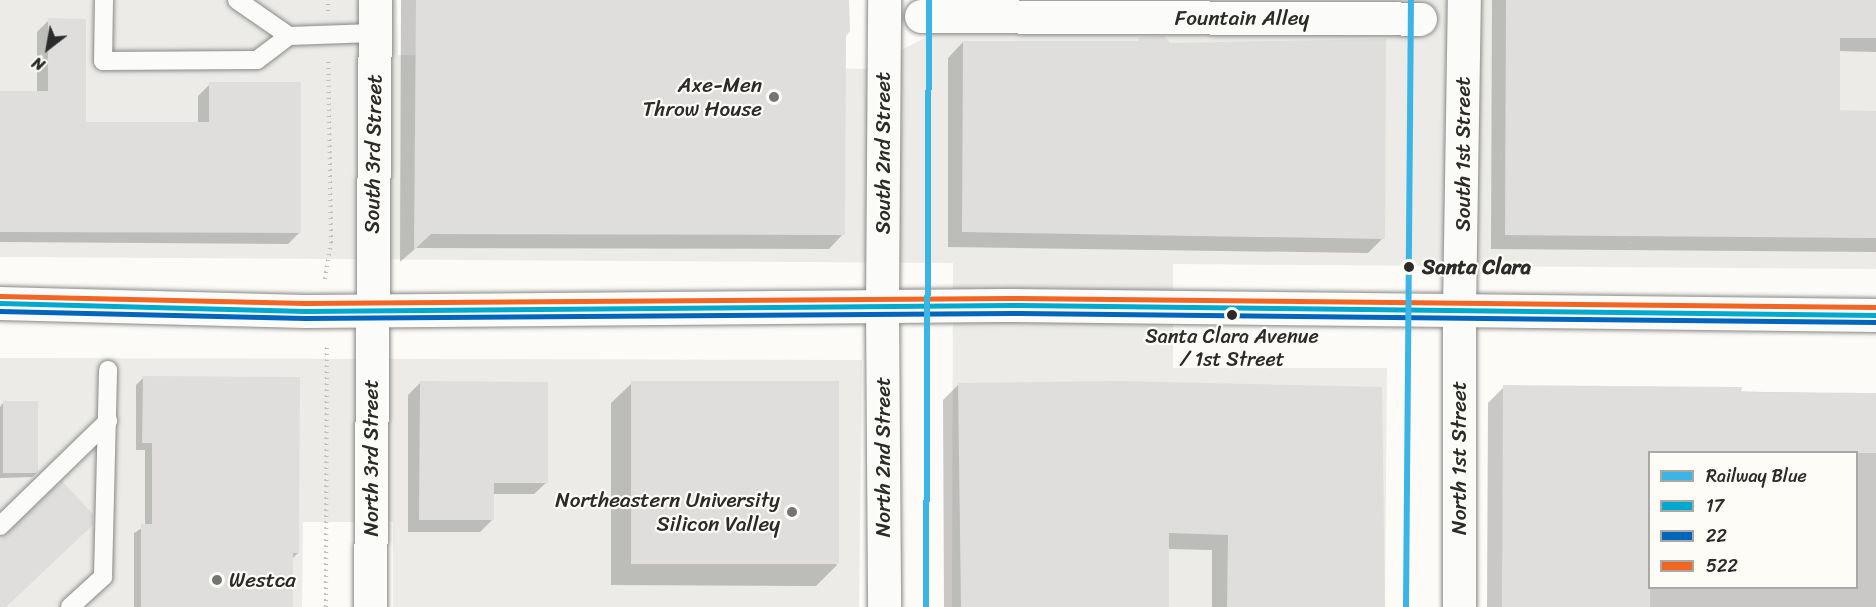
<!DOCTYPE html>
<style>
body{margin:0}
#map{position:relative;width:1876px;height:607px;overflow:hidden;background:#fcfbf8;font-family:Sriracha,sans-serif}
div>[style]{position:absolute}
.built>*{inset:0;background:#ecebe7}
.shadow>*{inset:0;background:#0003}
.building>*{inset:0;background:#dfdedc;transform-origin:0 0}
.path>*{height:4px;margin-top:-2px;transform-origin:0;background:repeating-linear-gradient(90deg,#c0bfbc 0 1.5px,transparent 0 6px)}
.roads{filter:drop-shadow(0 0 2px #898987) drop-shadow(0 0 2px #898987)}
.lane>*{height:18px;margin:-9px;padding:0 9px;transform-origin:9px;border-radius:9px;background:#fbfbf9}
.street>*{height:33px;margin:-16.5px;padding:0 16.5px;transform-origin:16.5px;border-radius:16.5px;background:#fbfbf9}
.secondary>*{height:33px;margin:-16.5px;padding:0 16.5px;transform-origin:16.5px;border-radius:16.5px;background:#fbfbf9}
.primary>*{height:33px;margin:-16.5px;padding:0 16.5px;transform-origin:16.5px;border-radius:16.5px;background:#fbfbf9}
.bus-1>*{height:4.5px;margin:-2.25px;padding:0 2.25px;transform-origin:2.25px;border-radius:2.25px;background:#00a9ce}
.bus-2>*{height:4.5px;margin:-2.25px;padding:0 2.25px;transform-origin:2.25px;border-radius:2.25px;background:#0065bd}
.bus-3>*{height:4.5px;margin:-2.25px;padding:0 2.25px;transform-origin:2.25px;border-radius:2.25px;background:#f26522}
.rail-1>*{height:6px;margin:-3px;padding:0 3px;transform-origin:3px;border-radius:3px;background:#3bb4e6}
.dots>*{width:16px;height:16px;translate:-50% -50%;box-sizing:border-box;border:3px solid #fdfcf7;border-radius:50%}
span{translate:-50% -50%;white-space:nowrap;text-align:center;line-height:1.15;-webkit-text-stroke:4.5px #fdfcf7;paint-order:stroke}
.bus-label{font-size:20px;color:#2b2b2b}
.street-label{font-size:21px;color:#2b2b2b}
.poi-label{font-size:21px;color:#2b2b2b}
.right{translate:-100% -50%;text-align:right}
.left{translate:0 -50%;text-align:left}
.stop-label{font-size:21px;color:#2b2b2b;font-weight:700}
.legend{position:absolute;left:1648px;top:451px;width:210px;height:138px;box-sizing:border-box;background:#fdfcf7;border:2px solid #a9a8a5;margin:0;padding:8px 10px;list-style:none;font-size:18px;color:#2b2b2b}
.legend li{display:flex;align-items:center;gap:12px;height:30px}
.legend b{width:30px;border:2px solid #a9a8a5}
.north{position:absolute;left:18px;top:18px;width:60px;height:60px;-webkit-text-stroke:4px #fdfcf7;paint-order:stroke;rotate:211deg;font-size:16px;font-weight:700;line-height:24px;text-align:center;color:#2b2b2b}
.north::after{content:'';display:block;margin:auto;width:21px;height:27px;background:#2b2b2b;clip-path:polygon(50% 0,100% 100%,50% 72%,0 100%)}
</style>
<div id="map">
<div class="built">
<div style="clip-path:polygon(0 0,397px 0,398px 55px,865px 69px,938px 31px,938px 0,1876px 0,1876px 269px,1173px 264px,1173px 368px,1387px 368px,1385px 607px,952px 607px,953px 263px,0 257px)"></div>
<div style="clip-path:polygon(0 358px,862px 360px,859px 607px,393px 607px,393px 522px,303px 522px,302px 607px,0 607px)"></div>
</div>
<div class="shadow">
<div style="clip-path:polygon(401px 0,844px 0,843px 234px,829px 249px,416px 248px,400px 262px)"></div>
<div style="clip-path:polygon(1492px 0,1876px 0,1876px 52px,1838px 51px,1838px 111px,1876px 112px,1876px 252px,1491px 249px)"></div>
<div style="clip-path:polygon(49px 20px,85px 123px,198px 124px,198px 96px,210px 84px,300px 232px,288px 244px,0 242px,0 92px,37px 92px,37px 32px)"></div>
<div style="clip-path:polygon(963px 42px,1383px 238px,1368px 253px,948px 247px,948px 58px)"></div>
<div style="clip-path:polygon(144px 377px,298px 553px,292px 559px,291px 607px,134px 607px,134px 533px,145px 526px,145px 450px,136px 450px,136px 385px)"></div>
<div style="clip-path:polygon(420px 383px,547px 482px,534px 494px,492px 494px,492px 520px,480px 532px,408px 532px,408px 395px)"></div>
<div style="clip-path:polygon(632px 383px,837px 565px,816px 586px,611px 585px,611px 403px)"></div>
<div style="clip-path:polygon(959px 384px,1382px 607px,1212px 607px,1212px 550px,1168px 549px,1169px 607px,944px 607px,943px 400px)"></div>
<div style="clip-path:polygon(evenodd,1504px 387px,1876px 394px,1876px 607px,1487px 607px,1488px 403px,1504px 387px,1650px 452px,1856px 452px,1856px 588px,1650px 588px,1650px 452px)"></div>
<div style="clip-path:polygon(3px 403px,37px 473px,32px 477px,0 478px,0 407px)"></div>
</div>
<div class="building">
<div style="clip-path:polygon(416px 0,849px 0,850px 31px,846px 36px,845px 235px,431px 234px,414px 250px)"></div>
<div style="clip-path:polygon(1506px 0,1876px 0,1876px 38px,1840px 38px,1840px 110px,1876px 111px,1876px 238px,1505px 235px)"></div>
<div style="clip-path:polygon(48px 18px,86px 19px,86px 122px,209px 122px,209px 82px,301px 82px,301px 233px,0 232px,0 91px,48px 91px)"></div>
<div style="clip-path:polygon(1164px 36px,1170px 43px,1386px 39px,1385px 239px,962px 232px,963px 41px,1138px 41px,1140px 37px)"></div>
<div style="clip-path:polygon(143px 376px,300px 377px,299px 553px,293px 553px,293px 607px,141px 607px,141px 524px,152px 524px,152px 443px,142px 443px)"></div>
<div style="clip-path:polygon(420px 381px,548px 382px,548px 483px,494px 483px,494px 520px,419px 520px)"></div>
<div style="left:631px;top:381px;width:208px;height:183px"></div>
<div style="clip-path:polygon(1123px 381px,1382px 387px,1385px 607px,1227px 607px,1228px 535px,1169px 533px,1169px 607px,961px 607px,958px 383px)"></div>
<div style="clip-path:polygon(1503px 385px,1742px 387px,1741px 392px,1876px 393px,1876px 453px,1650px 453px,1650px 607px,1502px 607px)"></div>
<div style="left:38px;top:401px;width:72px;height:35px;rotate:90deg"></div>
<div style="clip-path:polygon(62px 481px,93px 514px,93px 525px,6px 607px,0 607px,0 540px)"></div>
</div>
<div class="path">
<div style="left:328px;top:11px;width:11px;rotate:-90deg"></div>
<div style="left:1494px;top:155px;width:11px"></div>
<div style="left:1630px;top:249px;width:13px;rotate:-90deg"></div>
<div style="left:325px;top:279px;width:36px;rotate:-81deg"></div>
<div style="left:331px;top:243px;width:183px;rotate:-90.9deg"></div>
<div style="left:326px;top:607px;width:263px;rotate:-89.8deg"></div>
</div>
<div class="roads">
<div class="lane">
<div style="left:104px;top:0;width:61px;rotate:90.9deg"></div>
<div style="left:103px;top:61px;width:154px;rotate:-0.4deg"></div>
<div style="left:257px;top:60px;width:40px;rotate:-37deg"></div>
<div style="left:289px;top:36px;width:85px;rotate:-2deg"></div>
<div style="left:237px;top:0;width:63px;rotate:34.7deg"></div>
<div style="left:0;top:526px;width:151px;rotate:-44.2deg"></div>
<div style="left:70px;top:607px;width:45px;rotate:-42.3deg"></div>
<div style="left:103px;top:577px;width:207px;rotate:-88.6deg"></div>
</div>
<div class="street">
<div style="left:921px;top:16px;width:499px;rotate:0.3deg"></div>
<div style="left:882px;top:307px;width:307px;rotate:-89.6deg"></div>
<div style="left:1459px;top:309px;width:309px;rotate:-89.1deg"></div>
</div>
<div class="secondary">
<div style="left:882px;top:307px;width:300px;rotate:89.6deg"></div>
<div style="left:1459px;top:309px;width:298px;rotate:90deg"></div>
<div style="left:370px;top:607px;width:607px;rotate:-89.53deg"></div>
</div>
<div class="primary">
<div style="left:0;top:303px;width:305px;rotate:1.5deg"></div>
<div style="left:305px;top:311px;width:706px;rotate:-0.49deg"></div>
<div style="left:1011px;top:305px;width:865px;rotate:0.66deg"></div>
</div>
</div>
<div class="bus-1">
<div style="left:0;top:303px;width:305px;rotate:1.5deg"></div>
<div style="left:305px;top:311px;width:706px;rotate:-0.49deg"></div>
<div style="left:1011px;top:305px;width:865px;rotate:0.66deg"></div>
</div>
<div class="bus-2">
<div style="left:0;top:311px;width:305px;rotate:1.3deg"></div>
<div style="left:305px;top:318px;width:706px;rotate:-0.41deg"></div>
<div style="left:1011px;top:313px;width:865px;rotate:0.6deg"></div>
</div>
<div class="bus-3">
<div style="left:0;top:296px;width:305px;rotate:1.3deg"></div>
<div style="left:305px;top:303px;width:706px;rotate:-0.41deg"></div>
<div style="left:1011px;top:298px;width:865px;rotate:0.6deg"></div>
</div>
<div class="rail-1">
<div style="left:926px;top:607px;width:607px;rotate:-89.72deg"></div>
<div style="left:1406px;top:607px;width:607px;rotate:-89.53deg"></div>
</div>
<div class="dots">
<div style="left:774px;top:97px;background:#747473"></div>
<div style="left:1409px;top:267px;background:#2b2b2b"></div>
<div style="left:1232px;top:315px;background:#2b2b2b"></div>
<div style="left:792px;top:512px;background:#747473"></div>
<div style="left:217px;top:580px;background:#747473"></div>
</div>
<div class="bus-label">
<span style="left:1232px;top:348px">Santa Clara Avenue<br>/ 1st Street</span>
</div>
<div class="street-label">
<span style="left:1242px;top:18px">Fountain Alley</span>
<span style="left:883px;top:153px;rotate:-90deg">South 2nd Street</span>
<span style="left:373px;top:154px;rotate:-89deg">South 3rd Street</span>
<span style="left:1463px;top:154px;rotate:-90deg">South 1st Street</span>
<span style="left:883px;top:457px;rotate:-90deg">North 2nd Street</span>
<span style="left:371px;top:458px;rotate:-90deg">North 3rd Street</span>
<span style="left:1459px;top:458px;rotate:-90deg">North 1st Street</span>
</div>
<div class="poi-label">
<span class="right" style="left:762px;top:97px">Axe-Men<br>Throw House</span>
<span class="right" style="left:780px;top:512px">Northeastern University<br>Silicon Valley</span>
<span class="left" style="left:229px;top:580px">Westca</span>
</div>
<div class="stop-label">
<span class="left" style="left:1422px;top:267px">Santa Clara</span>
</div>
<ul class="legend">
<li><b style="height:8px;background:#3bb4e6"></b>Railway Blue</li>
<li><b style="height:8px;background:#00a9ce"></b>17</li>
<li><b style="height:8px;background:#0065bd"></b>22</li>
<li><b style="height:8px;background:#f26522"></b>522</li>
</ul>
<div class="north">N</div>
</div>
